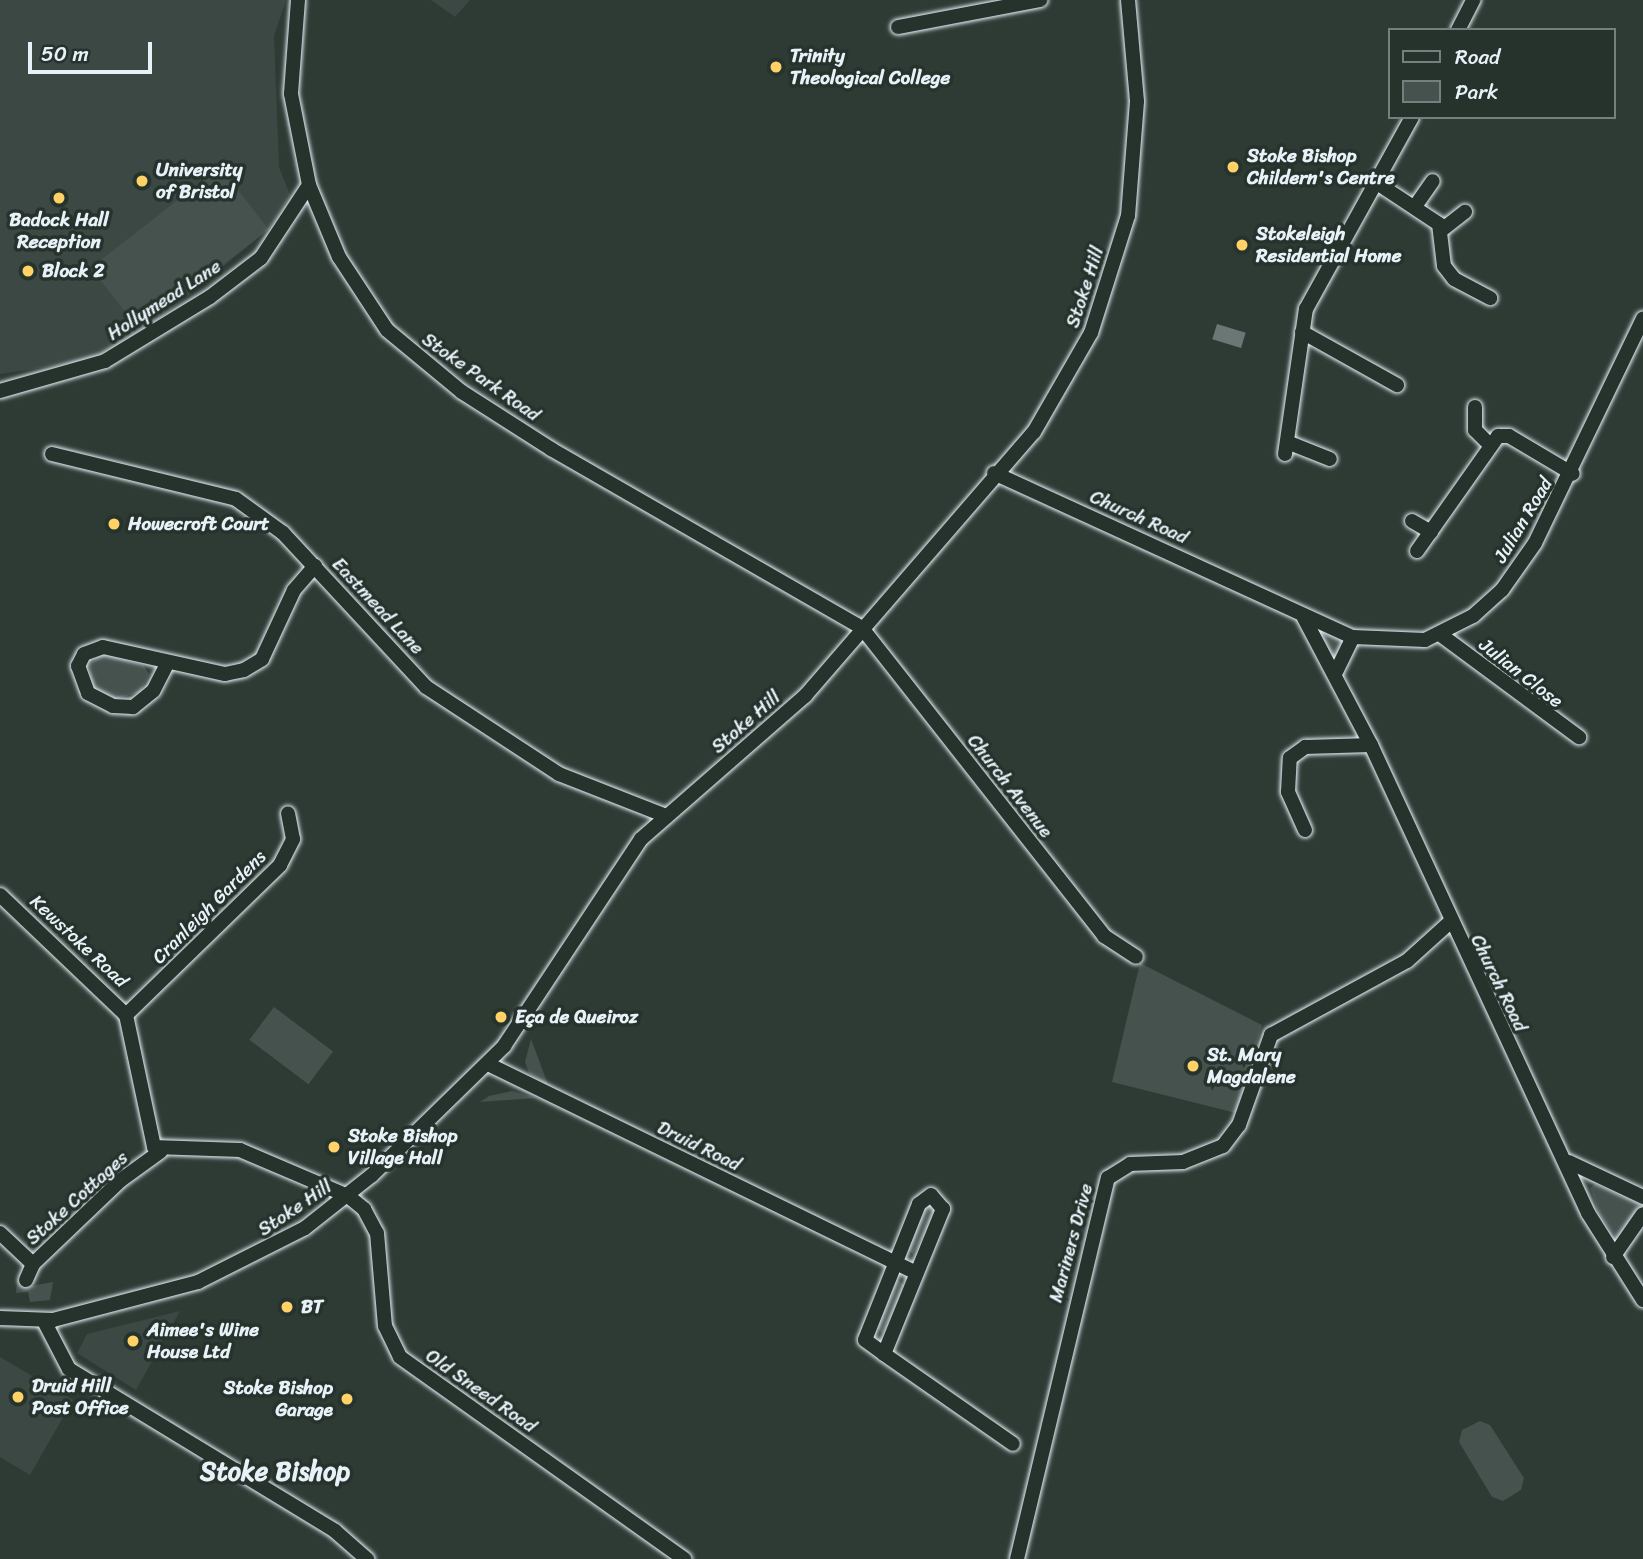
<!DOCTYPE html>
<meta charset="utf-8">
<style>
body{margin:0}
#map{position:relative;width:1643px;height:1559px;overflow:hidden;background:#2e3b35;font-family:Sriracha,sans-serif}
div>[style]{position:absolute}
.built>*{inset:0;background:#3b4843}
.green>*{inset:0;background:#45524e;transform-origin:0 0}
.water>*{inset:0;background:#6b7775;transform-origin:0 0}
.roads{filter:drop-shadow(0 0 2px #e8f1f8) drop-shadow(0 0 2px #e8f1f8)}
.minor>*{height:14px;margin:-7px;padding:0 7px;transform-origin:7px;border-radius:7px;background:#26332d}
.dots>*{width:19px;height:19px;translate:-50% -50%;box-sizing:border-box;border:4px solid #26332d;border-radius:50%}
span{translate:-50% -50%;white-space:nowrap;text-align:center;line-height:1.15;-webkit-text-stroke:7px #26332d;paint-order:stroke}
.poi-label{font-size:19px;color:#e8f1f8;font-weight:700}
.left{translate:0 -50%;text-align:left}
.right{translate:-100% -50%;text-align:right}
.street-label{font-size:19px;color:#e8f1f8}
.district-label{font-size:26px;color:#e8f1f8;font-weight:700}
.legend{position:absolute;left:1388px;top:28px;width:228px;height:91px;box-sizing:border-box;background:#26332d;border:2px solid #747f7e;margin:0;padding:9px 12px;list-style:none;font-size:21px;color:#e8f1f8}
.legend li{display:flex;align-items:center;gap:14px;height:35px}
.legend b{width:35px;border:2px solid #747f7e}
.scale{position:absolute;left:28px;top:42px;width:124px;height:32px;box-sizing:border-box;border:4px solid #e8f1f8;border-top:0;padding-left:9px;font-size:21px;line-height:24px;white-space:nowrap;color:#e8f1f8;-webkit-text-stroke:5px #26332d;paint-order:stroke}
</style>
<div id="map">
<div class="built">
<div style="clip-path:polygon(0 0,286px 0,274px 36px,279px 167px,290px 195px,269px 229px,143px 332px,86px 361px,0 374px)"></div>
<div style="clip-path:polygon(431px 0,470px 0,455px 17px)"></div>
<div style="clip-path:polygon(180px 1311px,136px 1390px,77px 1353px,87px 1334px)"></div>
<div style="clip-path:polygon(0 1357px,73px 1400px,30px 1475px,0 1457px)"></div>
</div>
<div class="green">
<div style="left:220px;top:167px;width:79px;height:164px;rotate:52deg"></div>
<div style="clip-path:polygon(1316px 626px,1345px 639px,1334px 662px)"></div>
<div style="clip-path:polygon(103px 654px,144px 666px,149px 674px,140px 692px,116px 699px,93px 688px,89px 664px)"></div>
<div style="clip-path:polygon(1140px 963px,1262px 1025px,1236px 1113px,1112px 1082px)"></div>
<div style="left:274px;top:1007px;width:74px;height:41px;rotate:37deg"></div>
<div style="clip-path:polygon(531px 1039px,549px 1087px,529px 1073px,525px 1062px)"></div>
<div style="clip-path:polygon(512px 1091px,536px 1098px,480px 1102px,489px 1096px)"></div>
<div style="clip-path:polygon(1595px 1184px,1641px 1205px,1617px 1239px,1599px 1213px,1590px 1188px)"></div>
<div style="clip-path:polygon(929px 1201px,939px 1207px,913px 1254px,907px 1248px)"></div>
<div style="clip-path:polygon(17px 1279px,31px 1286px,53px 1282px,50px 1300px,30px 1302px,28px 1292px,16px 1293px)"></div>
<div style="clip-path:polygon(896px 1279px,906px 1286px,882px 1334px,877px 1327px)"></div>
<div style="clip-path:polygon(1480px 1421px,1490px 1425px,1524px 1478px,1521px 1490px,1503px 1501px,1492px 1497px,1459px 1442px,1462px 1430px)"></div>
</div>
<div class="water">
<div style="left:1217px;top:324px;width:30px;height:16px;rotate:17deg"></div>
</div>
<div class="roads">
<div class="minor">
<div style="left:298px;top:0;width:94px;rotate:94.3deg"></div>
<div style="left:291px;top:94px;width:93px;rotate:78.8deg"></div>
<div style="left:309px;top:185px;width:78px;rotate:67.4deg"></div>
<div style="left:339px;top:257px;width:87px;rotate:56.7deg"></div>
<div style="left:387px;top:330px;width:97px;rotate:39.6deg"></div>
<div style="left:462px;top:392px;width:106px;rotate:32.6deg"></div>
<div style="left:551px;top:449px;width:359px;rotate:29.9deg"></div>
<div style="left:862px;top:628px;width:392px;rotate:51.8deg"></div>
<div style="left:1104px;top:936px;width:38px;rotate:33deg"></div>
<div style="left:898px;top:27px;width:145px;rotate:-10.8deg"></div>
<div style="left:1458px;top:30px;width:34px;rotate:-63deg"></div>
<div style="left:1377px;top:183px;width:74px;rotate:33.5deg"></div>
<div style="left:1439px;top:224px;width:42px;rotate:83.2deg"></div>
<div style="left:1444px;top:266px;width:16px;rotate:52deg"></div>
<div style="left:1454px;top:279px;width:41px;rotate:27.8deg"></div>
<div style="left:1416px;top:205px;width:29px;rotate:-55deg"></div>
<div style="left:1443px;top:229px;width:28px;rotate:-38deg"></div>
<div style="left:1302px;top:332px;width:109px;rotate:29.2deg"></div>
<div style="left:0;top:391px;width:109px;rotate:-15.9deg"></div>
<div style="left:105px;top:361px;width:123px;rotate:-31.4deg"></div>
<div style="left:210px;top:297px;width:64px;rotate:-37.4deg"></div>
<div style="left:261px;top:258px;width:87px;rotate:-56.7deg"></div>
<div style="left:1475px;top:407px;width:23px;rotate:90deg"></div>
<div style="left:1475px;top:430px;width:20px;rotate:45deg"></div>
<div style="left:1287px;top:442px;width:46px;rotate:21.6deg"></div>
<div style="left:52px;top:454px;width:189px;rotate:13.7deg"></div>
<div style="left:236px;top:499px;width:58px;rotate:35.9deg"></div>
<div style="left:283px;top:533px;width:210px;rotate:47.1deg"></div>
<div style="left:426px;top:687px;width:159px;rotate:33.2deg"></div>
<div style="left:559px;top:774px;width:115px;rotate:21.4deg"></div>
<div style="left:1285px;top:454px;width:147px;rotate:-81.8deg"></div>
<div style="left:1306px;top:309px;width:219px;rotate:-61.1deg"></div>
<div style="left:994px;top:473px;width:395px;rotate:24.6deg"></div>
<div style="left:1353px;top:637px;width:72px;rotate:2.4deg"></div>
<div style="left:1425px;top:640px;width:54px;rotate:-26.6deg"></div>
<div style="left:1473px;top:616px;width:39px;rotate:-42deg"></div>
<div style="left:1502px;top:590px;width:57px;rotate:-54.9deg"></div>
<div style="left:1535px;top:543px;width:249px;rotate:-64.3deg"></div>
<div style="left:1412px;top:521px;width:22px;rotate:30deg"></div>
<div style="left:1417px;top:551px;width:141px;rotate:-54.8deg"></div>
<div style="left:1498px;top:436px;width:11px"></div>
<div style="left:1509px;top:436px;width:74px;rotate:30.7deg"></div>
<div style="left:1304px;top:618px;width:144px;rotate:62.2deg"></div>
<div style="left:1371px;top:745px;width:516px;rotate:65.12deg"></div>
<div style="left:1588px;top:1213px;width:103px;rotate:57.7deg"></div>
<div style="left:1441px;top:635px;width:172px;rotate:36.5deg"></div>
<div style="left:167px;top:664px;width:30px;rotate:117deg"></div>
<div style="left:153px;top:691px;width:26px;rotate:141deg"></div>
<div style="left:133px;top:707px;width:20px;rotate:-177deg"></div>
<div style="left:113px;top:706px;width:28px;rotate:-153deg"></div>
<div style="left:88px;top:693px;width:29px;rotate:-110deg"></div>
<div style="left:78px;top:666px;width:13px;rotate:-63deg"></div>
<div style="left:84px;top:654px;width:20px;rotate:-20deg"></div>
<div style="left:103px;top:647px;width:125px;rotate:12.5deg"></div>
<div style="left:225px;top:674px;width:19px;rotate:-12deg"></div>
<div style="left:244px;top:670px;width:21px;rotate:-31deg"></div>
<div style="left:262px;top:659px;width:76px;rotate:-65.1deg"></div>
<div style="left:294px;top:590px;width:32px;rotate:-49deg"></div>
<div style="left:1335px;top:674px;width:41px;rotate:-64.1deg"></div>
<div style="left:1305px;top:830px;width:42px;rotate:-114.1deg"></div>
<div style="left:1288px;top:792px;width:34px;rotate:-87deg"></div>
<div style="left:1290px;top:758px;width:19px;rotate:-36deg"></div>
<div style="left:1305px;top:747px;width:66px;rotate:-1.7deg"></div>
<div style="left:0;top:895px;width:174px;rotate:43.6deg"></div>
<div style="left:126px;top:1015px;width:135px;rotate:78deg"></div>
<div style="left:154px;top:1147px;width:86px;rotate:2deg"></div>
<div style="left:240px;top:1150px;width:117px;rotate:23.1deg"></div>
<div style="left:348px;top:1196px;width:21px;rotate:39deg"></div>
<div style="left:364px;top:1209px;width:27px;rotate:62deg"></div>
<div style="left:377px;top:1233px;width:93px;rotate:85.1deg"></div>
<div style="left:385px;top:1326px;width:34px;rotate:64deg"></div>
<div style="left:400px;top:1357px;width:349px;rotate:35.4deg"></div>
<div style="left:126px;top:1015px;width:215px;rotate:-44.2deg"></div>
<div style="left:280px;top:865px;width:29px;rotate:-63deg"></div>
<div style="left:293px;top:839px;width:26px;rotate:-101deg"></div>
<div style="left:488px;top:1064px;width:476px;rotate:26deg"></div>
<div style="left:1569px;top:1162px;width:82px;rotate:25.3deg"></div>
<div style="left:0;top:1233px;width:45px;rotate:43.2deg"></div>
<div style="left:1613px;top:1257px;width:52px;rotate:-55.1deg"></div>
<div style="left:26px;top:1280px;width:17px;rotate:-66deg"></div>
<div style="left:33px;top:1264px;width:122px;rotate:-43.7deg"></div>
<div style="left:121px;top:1180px;width:49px;rotate:-35.9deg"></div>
<div style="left:0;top:1318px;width:53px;rotate:2.2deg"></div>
<div style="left:53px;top:1320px;width:150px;rotate:-14.7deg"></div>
<div style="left:198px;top:1282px;width:120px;rotate:-26.8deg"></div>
<div style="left:305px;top:1228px;width:85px;rotate:-38.3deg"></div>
<div style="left:372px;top:1175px;width:185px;rotate:-44.3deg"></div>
<div style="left:504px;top:1046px;width:248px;rotate:-56.5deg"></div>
<div style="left:641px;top:839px;width:218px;rotate:-41.1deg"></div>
<div style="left:805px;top:696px;width:349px;rotate:-49.1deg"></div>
<div style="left:1034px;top:432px;width:114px;rotate:-60.1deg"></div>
<div style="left:1091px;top:333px;width:123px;rotate:-72.5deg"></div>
<div style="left:1128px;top:216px;width:115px;rotate:-85.5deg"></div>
<div style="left:1137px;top:101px;width:101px;rotate:-95.1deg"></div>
<div style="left:44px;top:1321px;width:54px;rotate:62.5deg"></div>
<div style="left:69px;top:1369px;width:311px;rotate:31.3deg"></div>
<div style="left:335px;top:1531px;width:43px;rotate:41.2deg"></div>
<div style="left:884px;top:1354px;width:157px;rotate:-67.9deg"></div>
<div style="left:943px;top:1209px;width:18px;rotate:-131deg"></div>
<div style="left:931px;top:1195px;width:15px;rotate:143deg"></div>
<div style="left:919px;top:1204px;width:146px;rotate:111.7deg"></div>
<div style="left:865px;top:1340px;width:24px;rotate:36deg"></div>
<div style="left:884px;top:1354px;width:157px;rotate:34.9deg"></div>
<div style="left:1017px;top:1559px;width:392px;rotate:-76.6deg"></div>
<div style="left:1108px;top:1178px;width:26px;rotate:-32deg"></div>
<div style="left:1130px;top:1164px;width:53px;rotate:-2.2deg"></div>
<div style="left:1183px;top:1162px;width:43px;rotate:-21.8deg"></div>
<div style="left:1223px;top:1146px;width:26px;rotate:-53deg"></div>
<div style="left:1239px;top:1125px;width:96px;rotate:-70.4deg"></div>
<div style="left:1271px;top:1035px;width:155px;rotate:-28.6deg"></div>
<div style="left:1407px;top:961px;width:57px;rotate:-42.1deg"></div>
</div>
</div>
<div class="dots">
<div style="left:776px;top:67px;background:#ffd166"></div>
<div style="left:1233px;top:167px;background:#ffd166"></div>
<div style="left:142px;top:181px;background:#ffd166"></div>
<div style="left:59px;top:198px;background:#ffd166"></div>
<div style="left:1242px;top:245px;background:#ffd166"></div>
<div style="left:28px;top:271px;background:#ffd166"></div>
<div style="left:114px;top:524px;background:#ffd166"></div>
<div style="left:501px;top:1017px;background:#ffd166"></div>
<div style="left:1193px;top:1066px;background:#ffd166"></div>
<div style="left:334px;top:1147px;background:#ffd166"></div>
<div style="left:287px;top:1307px;background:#ffd166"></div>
<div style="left:133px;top:1341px;background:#ffd166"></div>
<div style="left:18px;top:1397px;background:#ffd166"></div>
<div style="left:347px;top:1399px;background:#ffd166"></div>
</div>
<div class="poi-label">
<span class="left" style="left:790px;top:67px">Trinity<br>Theological College</span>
<span class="left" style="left:1247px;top:167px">Stoke Bishop<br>Childern's Centre</span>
<span class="left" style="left:156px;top:181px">University<br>of Bristol</span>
<span style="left:59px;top:231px">Badock Hall<br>Reception</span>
<span class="left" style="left:1256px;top:245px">Stokeleigh<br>Residential Home</span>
<span class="left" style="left:42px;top:271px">Block 2</span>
<span class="left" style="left:128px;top:524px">Howecroft Court</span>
<span class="left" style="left:515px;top:1017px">Eça de Queiroz</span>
<span class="left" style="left:1207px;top:1066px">St. Mary<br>Magdalene</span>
<span class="left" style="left:348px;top:1147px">Stoke Bishop<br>Village Hall</span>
<span class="left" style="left:301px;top:1307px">BT</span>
<span class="left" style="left:147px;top:1341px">Aimee's Wine<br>House Ltd</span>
<span class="left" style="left:32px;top:1397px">Druid Hill<br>Post Office</span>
<span class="right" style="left:333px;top:1399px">Stoke Bishop<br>Garage</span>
</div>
<div class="street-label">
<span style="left:1085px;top:287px;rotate:-72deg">Stoke Hill</span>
<span style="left:164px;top:300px;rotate:-33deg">Hollymead Lane</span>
<span style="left:481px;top:377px;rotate:35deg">Stoke Park Road</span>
<span style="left:1139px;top:517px;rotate:24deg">Church Road</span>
<span style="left:1523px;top:520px;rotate:-59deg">Julian Road</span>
<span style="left:378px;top:606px;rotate:47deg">Eastmead Lane</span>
<span style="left:1521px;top:673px;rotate:38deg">Julian Close</span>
<span style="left:746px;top:722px;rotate:-41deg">Stoke Hill</span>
<span style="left:1010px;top:786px;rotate:52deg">Church Avenue</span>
<span style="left:209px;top:907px;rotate:-45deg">Cranleigh Gardens</span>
<span style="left:79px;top:941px;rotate:43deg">Kewstoke Road</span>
<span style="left:1499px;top:983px;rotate:64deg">Church Road</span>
<span style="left:699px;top:1146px;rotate:26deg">Druid Road</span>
<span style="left:77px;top:1198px;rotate:-42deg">Stoke Cottages</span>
<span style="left:295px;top:1208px;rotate:-34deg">Stoke Hill</span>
<span style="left:1071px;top:1243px;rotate:-75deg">Mariners Drive</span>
<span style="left:481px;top:1391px;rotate:35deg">Old Sneed Road</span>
</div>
<div class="district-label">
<span style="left:275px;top:1472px">Stoke Bishop</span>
</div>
<ul class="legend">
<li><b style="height:9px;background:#26332d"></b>Road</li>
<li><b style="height:19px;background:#45524e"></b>Park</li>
</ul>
<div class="scale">50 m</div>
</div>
